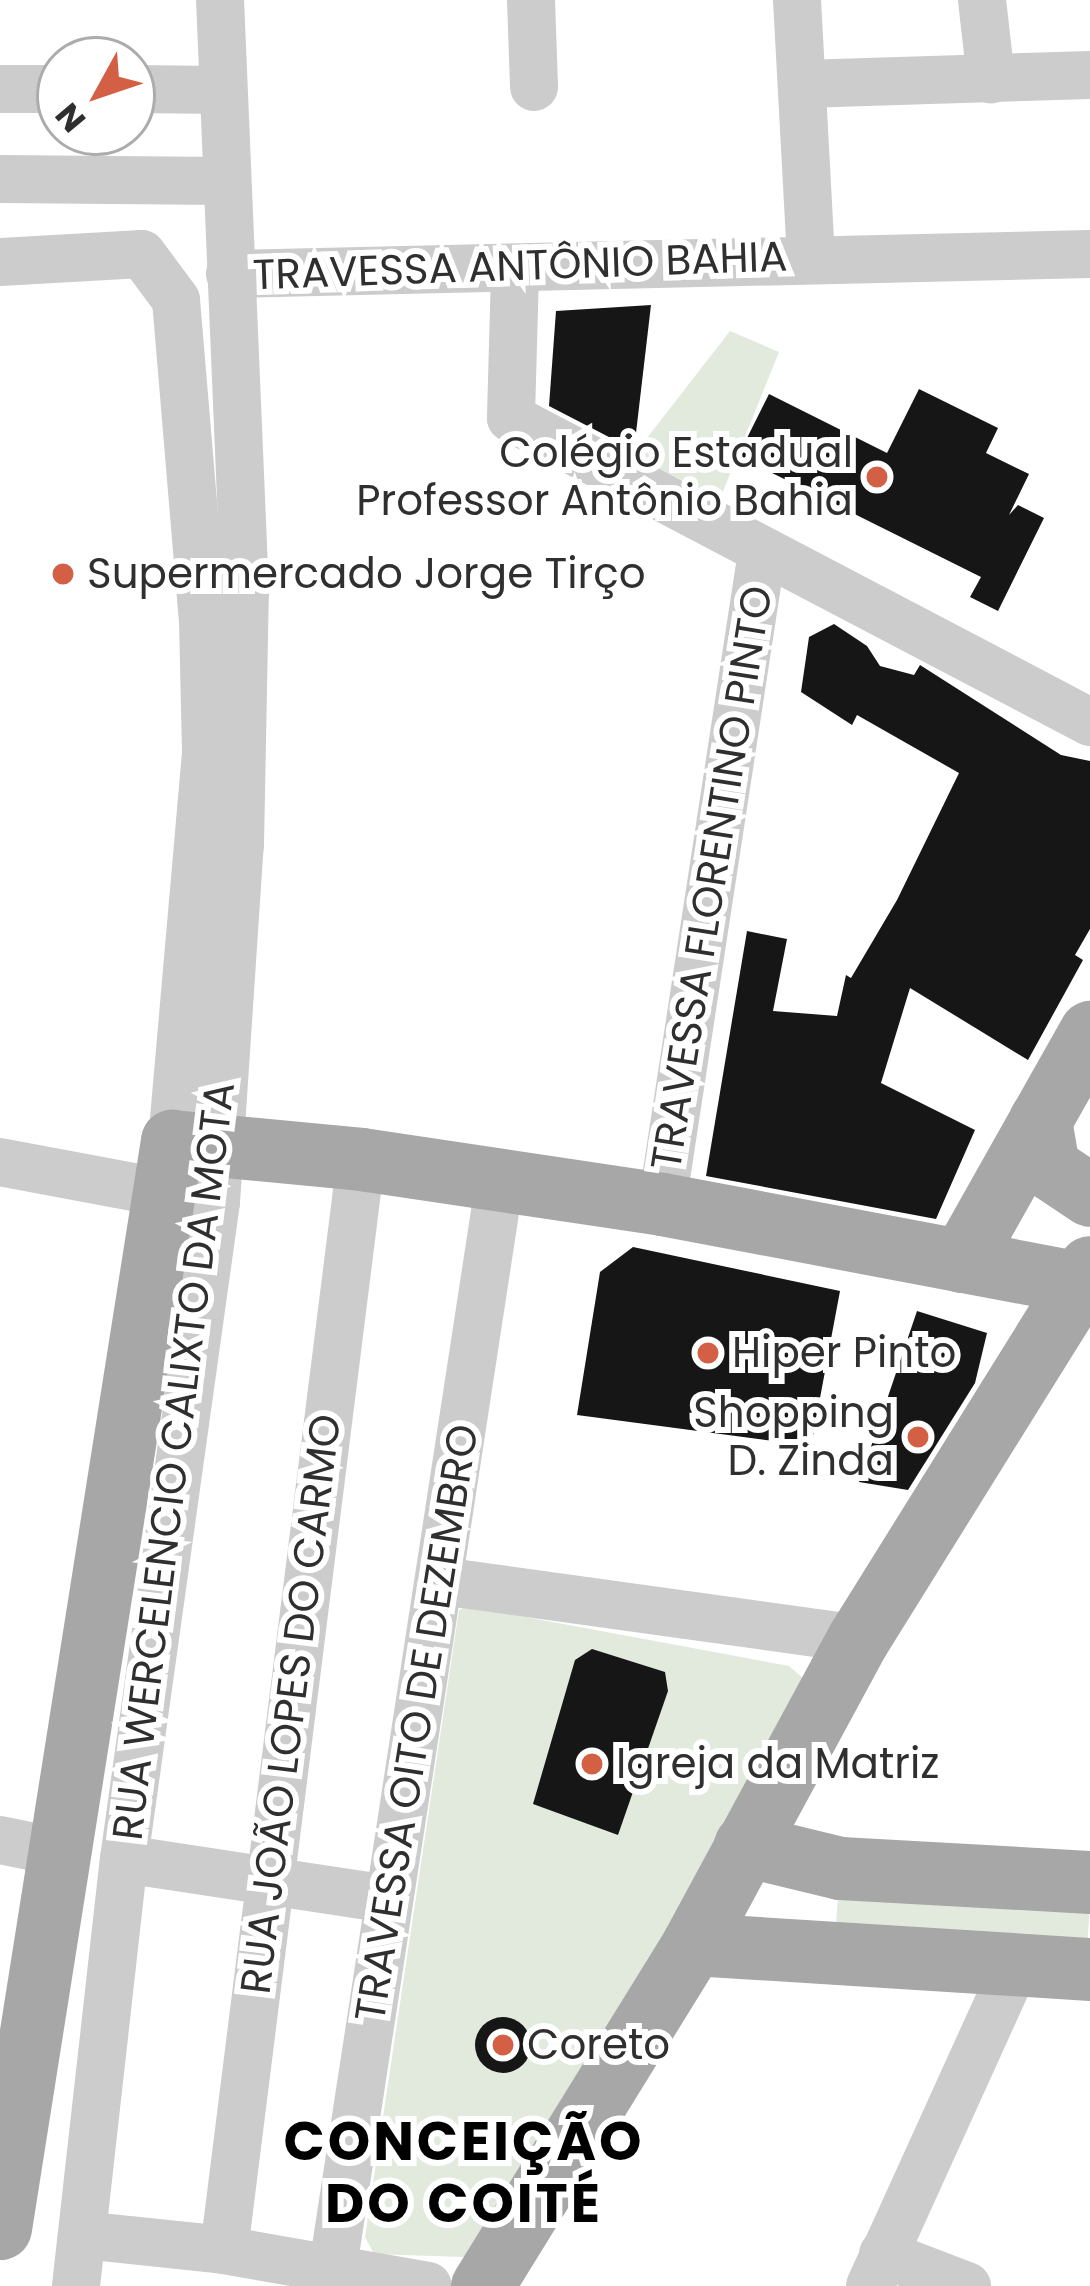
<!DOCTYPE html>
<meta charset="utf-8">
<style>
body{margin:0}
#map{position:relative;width:1090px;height:2286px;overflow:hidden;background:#fff;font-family:Poppins,sans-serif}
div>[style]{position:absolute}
.green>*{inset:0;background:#e2eade;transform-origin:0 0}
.building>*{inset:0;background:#161616}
.round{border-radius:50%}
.minor>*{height:48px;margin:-24px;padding:0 24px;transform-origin:24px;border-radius:24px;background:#ccc}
.major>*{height:63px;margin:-31.5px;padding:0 31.5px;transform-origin:31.5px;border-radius:31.5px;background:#a7a7a7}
.dots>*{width:33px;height:33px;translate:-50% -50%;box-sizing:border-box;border:6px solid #fff;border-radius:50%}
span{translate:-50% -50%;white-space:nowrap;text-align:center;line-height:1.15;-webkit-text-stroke:12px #fff;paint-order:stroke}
.street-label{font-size:42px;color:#2f2f2f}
.poi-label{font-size:42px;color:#2f2f2f}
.right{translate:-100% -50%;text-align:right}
.left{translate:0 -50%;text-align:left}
.district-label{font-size:54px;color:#000;font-weight:700;letter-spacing:3px}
.north{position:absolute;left:36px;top:36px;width:120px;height:120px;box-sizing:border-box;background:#fff;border:3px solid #acacac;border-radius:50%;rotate:230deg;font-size:33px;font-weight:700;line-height:48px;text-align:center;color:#2f2f2f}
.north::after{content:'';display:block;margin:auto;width:42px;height:54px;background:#d35f44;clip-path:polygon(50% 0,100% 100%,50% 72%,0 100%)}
</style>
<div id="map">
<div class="green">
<div style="clip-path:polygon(730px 331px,779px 352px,720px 499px,633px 456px)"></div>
<div style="clip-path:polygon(467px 1606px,789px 1666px,810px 1684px,490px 2258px,374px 2254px,365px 2237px,459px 1610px)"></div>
<div style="left:839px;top:1882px;width:252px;height:58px;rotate:4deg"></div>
</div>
<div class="building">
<div style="clip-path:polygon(651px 305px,634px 450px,549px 406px,556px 311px)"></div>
<div style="clip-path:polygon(919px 389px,998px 428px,986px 453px,1029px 474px,1009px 515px,1018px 505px,1044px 518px,998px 611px,970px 597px,981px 577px,738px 456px,769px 394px,887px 453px)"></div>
<div style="clip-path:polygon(834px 624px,867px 646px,880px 666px,914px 675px,920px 665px,1061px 755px,1090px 761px,1090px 929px,1075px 955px,1083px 960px,1028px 1060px,910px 988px,881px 1083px,975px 1130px,936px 1219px,706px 1176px,747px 931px,787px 939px,773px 1011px,837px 1016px,846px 975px,851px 978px,897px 900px,959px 773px,857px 715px,852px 725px,801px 692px,809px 637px)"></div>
<div style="clip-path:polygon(633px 1247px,840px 1291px,811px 1446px,577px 1415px,600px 1272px)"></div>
<div style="clip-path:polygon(917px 1311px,987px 1333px,975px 1383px,908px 1490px,859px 1482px)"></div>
<div style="clip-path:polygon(592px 1649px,665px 1672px,668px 1691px,618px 1835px,533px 1804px,575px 1660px)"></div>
<div class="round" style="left:475px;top:2017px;width:56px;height:56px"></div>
</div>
<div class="minor">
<div style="left:531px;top:0;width:87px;rotate:88deg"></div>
<div style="left:797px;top:0;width:258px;rotate:86.9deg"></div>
<div style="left:982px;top:0;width:80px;rotate:83.5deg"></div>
<div style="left:803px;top:84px;width:287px;rotate:-1.8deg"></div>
<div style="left:0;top:89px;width:60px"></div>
<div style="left:132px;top:89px;width:90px;rotate:0.6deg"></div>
<div style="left:0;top:179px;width:226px;rotate:0.5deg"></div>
<div style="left:0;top:262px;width:142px;rotate:-3.2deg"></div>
<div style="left:142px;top:254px;width:57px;rotate:53.5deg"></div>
<div style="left:176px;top:300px;width:321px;rotate:85.2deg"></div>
<div style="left:203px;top:620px;width:133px;rotate:88.7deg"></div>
<div style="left:206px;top:753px;width:389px;rotate:95deg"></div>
<div style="left:515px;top:273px;width:145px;rotate:91.6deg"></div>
<div style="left:511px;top:418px;width:654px;rotate:27.7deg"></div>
<div style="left:230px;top:274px;width:860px;rotate:-1.33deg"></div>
<div style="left:0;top:1162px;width:196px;rotate:10.6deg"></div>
<div style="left:662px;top:1204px;width:660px;rotate:-81.28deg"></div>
<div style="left:441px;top:1581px;width:421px;rotate:7.9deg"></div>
<div style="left:0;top:1840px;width:60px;rotate:11.5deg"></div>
<div style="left:124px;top:1859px;width:267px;rotate:8.6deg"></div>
<div style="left:82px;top:2235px;width:143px;rotate:6deg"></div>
<div style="left:224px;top:2250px;width:207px;rotate:10deg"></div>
<div style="left:224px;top:2250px;width:1100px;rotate:-82.84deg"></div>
<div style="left:883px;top:2254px;width:90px;rotate:20.9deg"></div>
<div style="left:333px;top:2267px;width:1101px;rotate:-81.27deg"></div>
<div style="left:76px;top:2286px;width:430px;rotate:-83.6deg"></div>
<div style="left:124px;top:1859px;width:663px;rotate:-82.03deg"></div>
<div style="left:216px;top:1202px;width:358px;rotate:-86.2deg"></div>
<div style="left:240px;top:845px;width:252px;rotate:-88.9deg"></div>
<div style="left:245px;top:593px;width:594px;rotate:-92.41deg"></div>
<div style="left:870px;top:2286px;width:349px;rotate:-65.6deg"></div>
</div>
<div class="major">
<div style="left:1040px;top:1120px;width:48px;rotate:80.3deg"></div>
<div style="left:1048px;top:1167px;width:50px;rotate:33.7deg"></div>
<div style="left:961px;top:1261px;width:263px;rotate:-60.6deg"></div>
<div style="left:745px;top:1845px;width:98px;rotate:13.6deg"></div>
<div style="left:840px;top:1868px;width:250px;rotate:3.2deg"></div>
<div style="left:693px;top:1944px;width:398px;rotate:3.6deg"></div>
<div style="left:0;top:2228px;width:1101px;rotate:-81.01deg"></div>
<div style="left:172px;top:1141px;width:190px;rotate:5.4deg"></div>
<div style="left:361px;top:1159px;width:304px;rotate:8.5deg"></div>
<div style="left:662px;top:1204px;width:426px;rotate:10.7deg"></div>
<div style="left:482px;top:2286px;width:402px;rotate:-58.3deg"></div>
<div style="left:693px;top:1944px;width:347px;rotate:-61.6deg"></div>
<div style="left:858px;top:1639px;width:438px;rotate:-58.1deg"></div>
</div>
<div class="dots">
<div style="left:877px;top:477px;background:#d35f44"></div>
<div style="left:63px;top:574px;background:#d35f44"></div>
<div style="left:708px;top:1353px;background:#d35f44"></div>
<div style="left:918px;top:1437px;background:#d35f44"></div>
<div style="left:592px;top:1764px;background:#d35f44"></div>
<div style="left:503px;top:2045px;background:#d35f44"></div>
</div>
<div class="street-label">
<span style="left:520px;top:266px;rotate:-2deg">TRAVESSA ANTÔNIO BAHIA</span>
<span style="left:712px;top:878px;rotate:-81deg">TRAVESSA FLORENTINO PINTO</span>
<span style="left:174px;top:1461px;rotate:-83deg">RUA WERCELENCIO CALIXTO DA MOTA</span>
<span style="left:291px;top:1704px;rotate:-83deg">RUA JOÃO LOPES DO CARMO</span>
<span style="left:417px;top:1723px;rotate:-81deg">TRAVESSA OITO DE DEZEMBRO</span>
</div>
<div class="poi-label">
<span class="right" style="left:853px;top:477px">Colégio Estadual<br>Professor Antônio Bahia</span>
<span class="left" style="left:87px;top:574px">Supermercado Jorge Tirço</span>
<span class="left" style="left:732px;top:1353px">Hiper Pinto</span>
<span class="right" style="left:894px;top:1437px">Shopping<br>D. Zinda</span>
<span class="left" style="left:616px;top:1764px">Igreja da Matriz</span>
<span class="left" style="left:527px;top:2045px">Coreto</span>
</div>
<div class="district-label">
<span style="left:464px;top:2172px">CONCEIÇÃO<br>DO COITÉ</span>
</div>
<div class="north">N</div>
</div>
